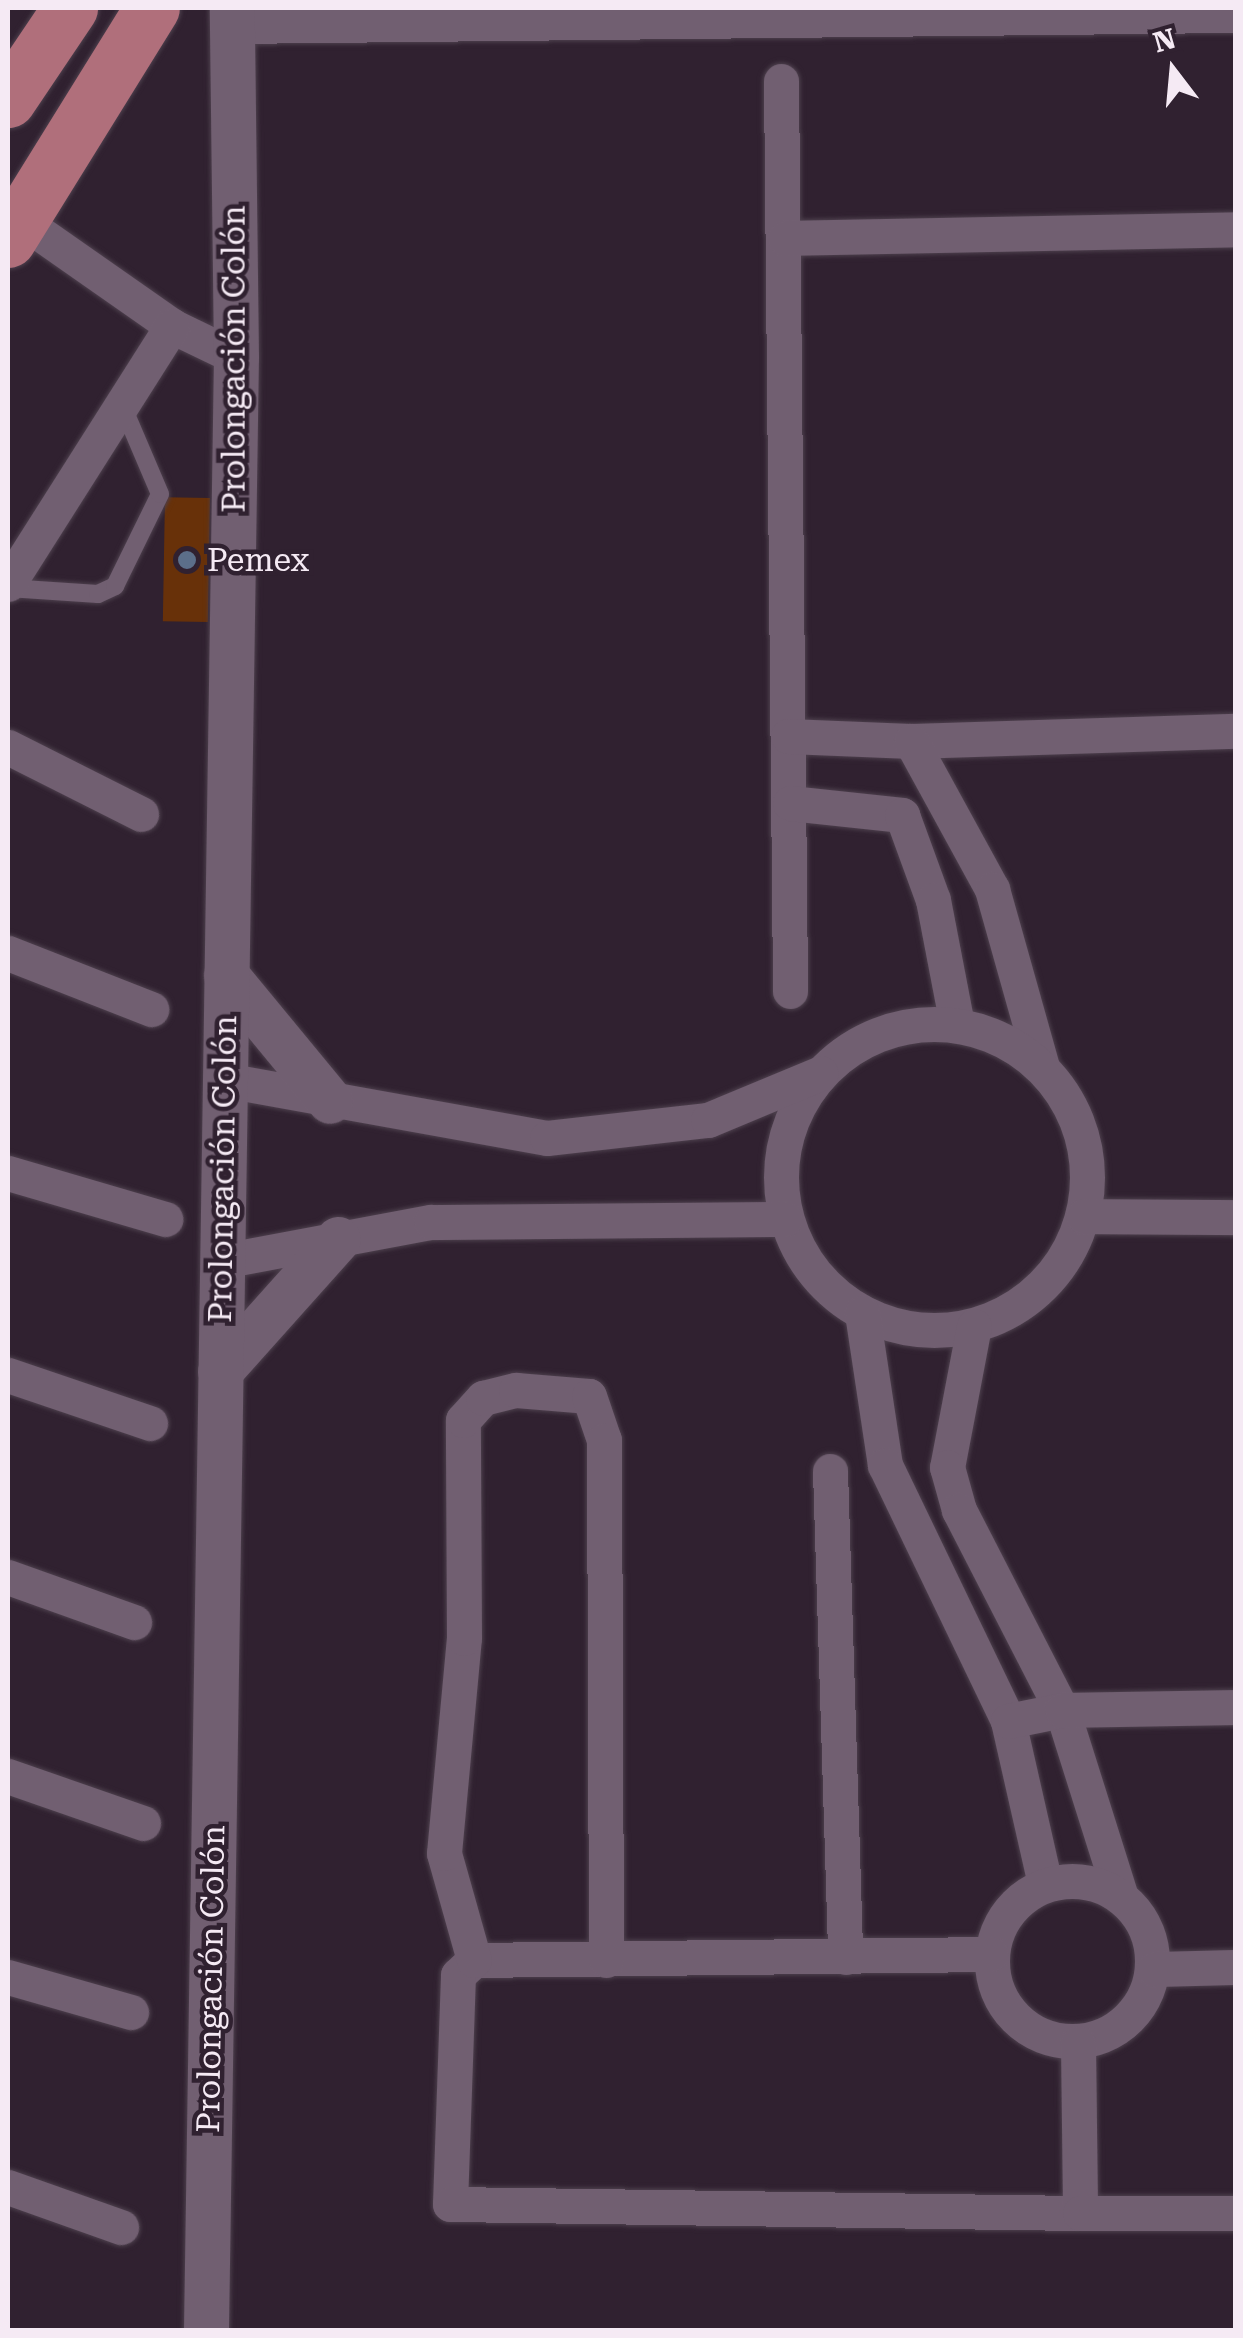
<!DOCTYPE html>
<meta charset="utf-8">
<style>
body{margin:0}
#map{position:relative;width:1243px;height:2338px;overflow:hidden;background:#302130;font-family:"Roboto Serif",serif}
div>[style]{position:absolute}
.building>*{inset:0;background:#683109;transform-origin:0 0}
.roads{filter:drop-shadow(0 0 2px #4d404d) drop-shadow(0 0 2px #4d404d)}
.service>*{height:18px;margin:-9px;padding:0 9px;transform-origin:9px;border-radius:9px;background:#715f71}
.minor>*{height:35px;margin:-17.5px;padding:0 17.5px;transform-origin:17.5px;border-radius:17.5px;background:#715f71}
.minor>.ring{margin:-17.5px;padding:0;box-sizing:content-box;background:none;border:35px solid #715f71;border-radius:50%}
.tertiary>*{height:45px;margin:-22.5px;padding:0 22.5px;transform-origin:22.5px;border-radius:22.5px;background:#715f71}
.primary>*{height:55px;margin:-27.5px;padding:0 27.5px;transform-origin:27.5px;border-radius:27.5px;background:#b06f7b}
.dots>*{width:28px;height:28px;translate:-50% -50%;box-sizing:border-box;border:5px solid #302130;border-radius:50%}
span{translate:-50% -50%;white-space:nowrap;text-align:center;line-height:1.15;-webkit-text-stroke:9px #302130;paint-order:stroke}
.street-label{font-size:32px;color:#f5eaf4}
.poi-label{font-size:32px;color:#f5eaf4}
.left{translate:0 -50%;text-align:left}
.frame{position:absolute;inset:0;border:10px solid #f5eaf4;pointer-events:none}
.north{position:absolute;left:1123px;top:20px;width:100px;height:100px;-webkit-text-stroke:8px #302130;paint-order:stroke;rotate:344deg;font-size:28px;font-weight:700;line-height:40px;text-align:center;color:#f5eaf4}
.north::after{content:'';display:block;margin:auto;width:35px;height:45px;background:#f5eaf4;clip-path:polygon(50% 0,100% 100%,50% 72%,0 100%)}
</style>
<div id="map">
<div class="building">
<div style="left:210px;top:498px;width:124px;height:45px;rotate:91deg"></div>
</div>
<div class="roads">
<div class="service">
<div style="left:8px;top:588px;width:90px;rotate:3.8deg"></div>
<div style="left:98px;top:594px;width:19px;rotate:-25deg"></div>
<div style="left:115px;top:586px;width:102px;rotate:-63.9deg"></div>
<div style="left:160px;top:494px;width:97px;rotate:-113.1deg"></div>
</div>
<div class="minor">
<div style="left:231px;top:26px;width:1005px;rotate:-0.63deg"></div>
<div style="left:781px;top:81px;width:910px;rotate:89.43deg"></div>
<div style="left:8px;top:211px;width:200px;rotate:35deg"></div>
<div style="left:172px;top:326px;width:71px;rotate:25.8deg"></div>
<div style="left:785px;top:238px;width:451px;rotate:-1.1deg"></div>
<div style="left:8px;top:584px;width:306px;rotate:-57.6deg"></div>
<div style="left:788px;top:736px;width:123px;rotate:2.3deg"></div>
<div style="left:911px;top:741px;width:325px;rotate:-1.8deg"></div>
<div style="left:911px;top:741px;width:169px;rotate:61.3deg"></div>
<div style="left:992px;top:889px;width:185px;rotate:74.3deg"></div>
<div style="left:8px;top:747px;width:149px;rotate:26.7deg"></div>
<div style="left:790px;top:803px;width:113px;rotate:6.1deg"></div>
<div style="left:902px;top:815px;width:90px;rotate:70deg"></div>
<div style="left:933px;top:900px;width:127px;rotate:79.1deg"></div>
<div style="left:8px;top:953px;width:154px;rotate:21.4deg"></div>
<div class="ring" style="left:781px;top:1024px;width:271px;height:271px"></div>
<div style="left:225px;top:1080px;width:327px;rotate:10.2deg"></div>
<div style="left:547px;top:1138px;width:162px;rotate:-6.4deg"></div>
<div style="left:708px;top:1120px;width:122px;rotate:-22.6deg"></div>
<div style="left:8px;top:1173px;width:164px;rotate:16.3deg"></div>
<div style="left:1083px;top:1216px;width:153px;rotate:0.4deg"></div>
<div style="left:222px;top:1261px;width:213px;rotate:-10.6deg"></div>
<div style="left:431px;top:1222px;width:354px;rotate:-0.5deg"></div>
<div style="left:862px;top:1313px;width:154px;rotate:81.4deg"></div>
<div style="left:885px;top:1465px;width:284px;rotate:64.3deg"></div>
<div style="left:1008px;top:1721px;width:167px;rotate:77.2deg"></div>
<div style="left:974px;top:1326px;width:144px;rotate:100.8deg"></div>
<div style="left:947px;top:1467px;width:45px;rotate:74.4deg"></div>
<div style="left:959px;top:1510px;width:225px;rotate:62.8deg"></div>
<div style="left:1062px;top:1710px;width:193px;rotate:72.5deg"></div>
<div style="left:8px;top:1375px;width:150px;rotate:18.7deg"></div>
<div style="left:830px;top:1471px;width:486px;rotate:88.2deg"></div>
<div style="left:8px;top:1577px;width:134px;rotate:19.7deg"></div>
<div style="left:1008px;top:1721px;width:55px;rotate:-11.5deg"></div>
<div style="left:1062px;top:1710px;width:174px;rotate:-1deg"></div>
<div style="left:8px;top:1776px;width:143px;rotate:19.2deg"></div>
<div class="ring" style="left:992px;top:1881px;width:125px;height:125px"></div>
<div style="left:991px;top:1954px;width:517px;rotate:179.34deg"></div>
<div style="left:474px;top:1960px;width:22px;rotate:137deg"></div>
<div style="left:458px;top:1975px;width:229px;rotate:92deg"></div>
<div style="left:450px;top:2204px;width:630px;rotate:0.82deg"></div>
<div style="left:474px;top:1960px;width:111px;rotate:-105.7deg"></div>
<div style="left:444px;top:1853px;width:216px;rotate:-84.7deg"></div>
<div style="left:464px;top:1638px;width:218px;rotate:-90.3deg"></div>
<div style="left:463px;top:1420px;width:30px;rotate:-48deg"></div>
<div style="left:483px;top:1398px;width:34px;rotate:-14deg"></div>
<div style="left:516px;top:1390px;width:73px;rotate:4.7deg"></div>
<div style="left:589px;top:1396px;width:46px;rotate:71.2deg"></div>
<div style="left:604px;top:1440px;width:520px;rotate:89.78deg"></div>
<div style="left:1154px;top:1969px;width:82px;rotate:-1.4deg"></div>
<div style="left:8px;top:1977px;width:128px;rotate:15.9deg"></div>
<div style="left:1078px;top:2043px;width:170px;rotate:89.3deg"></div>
<div style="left:1080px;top:2213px;width:156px"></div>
<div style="left:8px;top:2187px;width:120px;rotate:19.5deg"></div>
</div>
<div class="tertiary">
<div style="left:226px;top:975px;width:163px;rotate:50.5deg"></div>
<div style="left:220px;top:1371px;width:177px;rotate:-48.2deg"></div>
<div style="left:206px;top:2330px;width:1973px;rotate:-89.13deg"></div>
<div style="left:236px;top:357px;width:349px;rotate:-90.7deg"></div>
</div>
<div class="primary">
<div style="left:8px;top:100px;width:111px;rotate:-56deg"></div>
<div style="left:8px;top:240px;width:273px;rotate:-58.2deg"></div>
</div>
</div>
<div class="dots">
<div style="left:187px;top:560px;background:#5c6f8a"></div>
</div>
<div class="street-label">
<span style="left:234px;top:359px;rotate:-90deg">Prolongación Colón</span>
<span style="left:223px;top:1169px;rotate:-89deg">Prolongación Colón</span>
<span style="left:211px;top:1979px;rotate:-89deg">Prolongación Colón</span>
</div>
<div class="poi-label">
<span class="left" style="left:207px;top:560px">Pemex</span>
</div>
<div class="frame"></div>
<div class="north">N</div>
</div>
